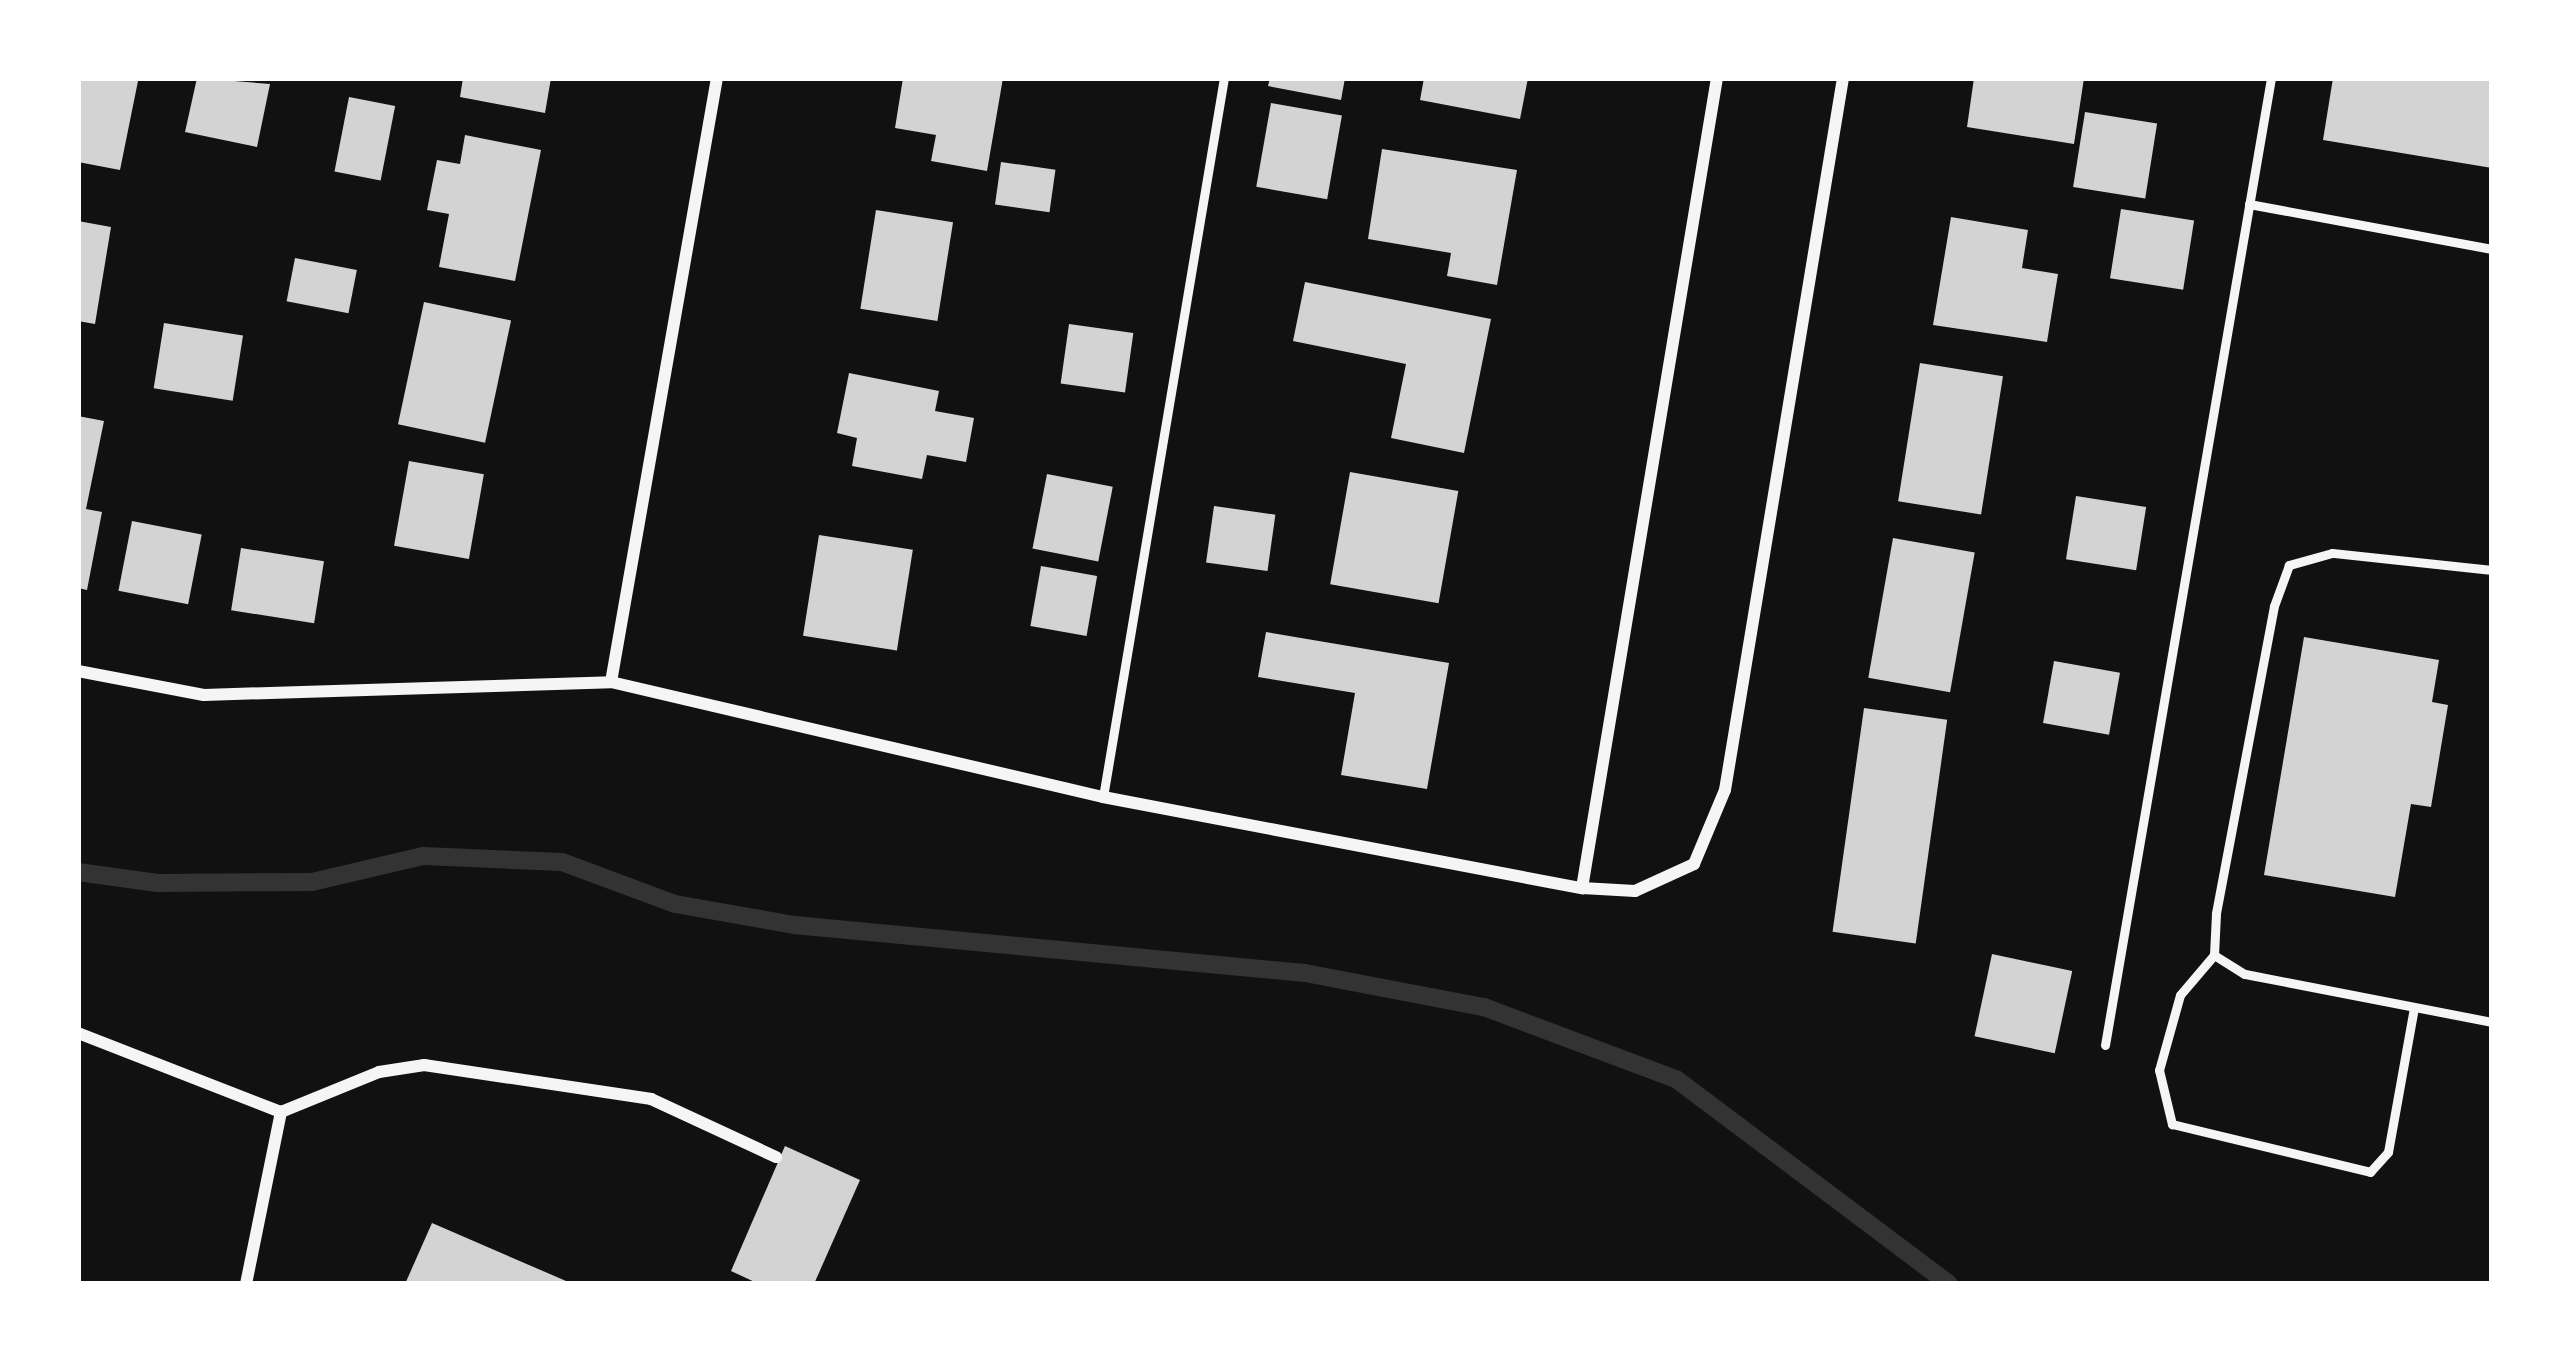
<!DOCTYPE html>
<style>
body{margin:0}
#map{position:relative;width:2570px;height:1362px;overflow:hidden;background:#111;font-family:Lora,serif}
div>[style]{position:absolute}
.stream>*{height:18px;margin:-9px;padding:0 9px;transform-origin:9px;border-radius:9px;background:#333}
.building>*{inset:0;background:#d3d3d3;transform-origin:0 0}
.service>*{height:9px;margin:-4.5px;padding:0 4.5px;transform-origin:4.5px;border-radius:4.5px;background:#f5f5f5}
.minor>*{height:12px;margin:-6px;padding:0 6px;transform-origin:6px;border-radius:6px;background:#f5f5f5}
span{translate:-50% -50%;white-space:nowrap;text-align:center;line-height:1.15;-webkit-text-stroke:10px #fff;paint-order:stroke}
.frame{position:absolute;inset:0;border:81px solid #fff;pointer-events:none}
</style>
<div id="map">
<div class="stream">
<div style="left:78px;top:872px;width:80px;rotate:7.9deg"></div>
<div style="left:157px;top:883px;width:155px;rotate:-0.4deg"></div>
<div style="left:312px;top:882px;width:114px;rotate:-13.2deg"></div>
<div style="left:423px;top:856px;width:139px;rotate:2.5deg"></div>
<div style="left:562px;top:862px;width:121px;rotate:20.4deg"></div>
<div style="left:675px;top:904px;width:121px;rotate:10deg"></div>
<div style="left:794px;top:925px;width:513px;rotate:5.37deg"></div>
<div style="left:1305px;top:973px;width:182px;rotate:10.8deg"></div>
<div style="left:1484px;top:1007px;width:205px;rotate:20.6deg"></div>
<div style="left:1676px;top:1079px;width:341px;rotate:36.9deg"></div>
</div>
<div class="building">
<div style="clip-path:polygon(78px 78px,138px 81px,120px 170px,78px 162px)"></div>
<div style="clip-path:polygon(197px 78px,270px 84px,257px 147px,185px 132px)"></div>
<div style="clip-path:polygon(463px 78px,551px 78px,545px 113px,460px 97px)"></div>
<div style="clip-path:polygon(903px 78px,1003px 78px,987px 171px,931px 161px,936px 135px,895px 128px)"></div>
<div style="clip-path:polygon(1270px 78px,1345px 78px,1341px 100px,1268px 86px)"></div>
<div style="clip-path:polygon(1424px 78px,1528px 78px,1520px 119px,1420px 100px)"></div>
<div style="clip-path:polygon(1974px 78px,2084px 78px,2074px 144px,1967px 127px)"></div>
<div style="clip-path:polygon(2333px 78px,2492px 78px,2492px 168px,2323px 140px)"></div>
<div style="left:349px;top:97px;width:47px;height:76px;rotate:11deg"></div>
<div style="left:1271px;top:103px;width:72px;height:85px;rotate:10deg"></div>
<div style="left:2085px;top:112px;width:73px;height:76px;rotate:9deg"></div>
<div style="clip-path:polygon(465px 135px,541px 150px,515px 281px,439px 267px,449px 214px,427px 210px,437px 160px,460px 164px)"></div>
<div style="clip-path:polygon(1382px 149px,1517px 170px,1497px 285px,1447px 276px,1451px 253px,1368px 239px)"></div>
<div style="left:1001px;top:162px;width:55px;height:43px;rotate:8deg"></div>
<div style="left:2121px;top:209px;width:74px;height:70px;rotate:9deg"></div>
<div style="left:876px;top:210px;width:78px;height:100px;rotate:9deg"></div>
<div style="clip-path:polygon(1951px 217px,2028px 230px,2022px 268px,2058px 274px,2047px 342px,1933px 325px)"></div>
<div style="clip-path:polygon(78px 221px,111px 227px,95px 324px,78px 321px)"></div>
<div style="left:295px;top:258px;width:63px;height:44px;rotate:11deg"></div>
<div style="clip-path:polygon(1305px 282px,1491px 319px,1464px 453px,1391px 438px,1406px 364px,1293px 341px)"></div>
<div style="left:424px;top:302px;width:89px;height:125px;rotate:12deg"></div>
<div style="left:164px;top:323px;width:80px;height:66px;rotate:9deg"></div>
<div style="left:1069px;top:324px;width:65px;height:60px;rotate:8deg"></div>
<div style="left:1920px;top:363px;width:84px;height:140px;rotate:9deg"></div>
<div style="clip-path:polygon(849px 373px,939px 391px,935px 411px,974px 418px,966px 462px,927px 455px,922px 479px,852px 466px,857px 438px,837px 433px)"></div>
<div style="clip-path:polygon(78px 416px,104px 421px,86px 509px,102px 512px,87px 590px,78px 588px)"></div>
<div style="left:409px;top:461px;width:76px;height:86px;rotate:10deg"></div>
<div style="left:1350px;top:472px;width:110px;height:114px;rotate:10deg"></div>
<div style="left:1047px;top:474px;width:67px;height:76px;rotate:11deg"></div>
<div style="left:2076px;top:496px;width:71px;height:64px;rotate:9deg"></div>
<div style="left:1214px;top:506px;width:62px;height:57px;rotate:8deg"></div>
<div style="left:132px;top:521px;width:71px;height:71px;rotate:11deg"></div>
<div style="left:819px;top:535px;width:95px;height:102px;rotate:9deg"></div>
<div style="left:1893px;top:538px;width:83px;height:142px;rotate:10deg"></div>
<div style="left:241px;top:548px;width:84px;height:63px;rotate:9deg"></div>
<div style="left:1041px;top:566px;width:57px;height:61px;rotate:10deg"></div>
<div style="clip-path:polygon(1266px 632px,1449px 663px,1427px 789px,1341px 775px,1355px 693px,1258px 677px)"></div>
<div style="clip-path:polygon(2304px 637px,2439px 660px,2432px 702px,2448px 705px,2431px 807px,2411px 804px,2395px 897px,2264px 875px)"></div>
<div style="left:2054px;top:661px;width:67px;height:63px;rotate:10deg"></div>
<div style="left:1864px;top:708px;width:84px;height:226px;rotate:8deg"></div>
<div style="left:1992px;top:954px;width:82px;height:84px;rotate:12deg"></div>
<div style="clip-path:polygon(785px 1146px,860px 1180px,814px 1284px,759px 1284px,731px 1271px)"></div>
<div style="clip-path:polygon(432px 1223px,573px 1284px,405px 1284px)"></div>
</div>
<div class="service">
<div style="left:2249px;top:204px;width:247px;rotate:10.5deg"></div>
<div style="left:2492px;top:570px;width:161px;rotate:-173.9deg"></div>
<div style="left:2332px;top:553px;width:45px;rotate:164.4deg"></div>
<div style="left:2289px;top:565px;width:44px;rotate:110.1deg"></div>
<div style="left:2274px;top:606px;width:313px;rotate:100.7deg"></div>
<div style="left:2216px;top:914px;width:41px;rotate:92.8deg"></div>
<div style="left:2214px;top:955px;width:36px;rotate:32deg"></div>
<div style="left:2245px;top:974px;width:252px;rotate:11deg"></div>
<div style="left:1103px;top:797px;width:729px;rotate:-80.45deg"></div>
<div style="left:2214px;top:955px;width:52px;rotate:130.4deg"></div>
<div style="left:2180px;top:995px;width:78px;rotate:105.6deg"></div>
<div style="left:2159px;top:1070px;width:56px;rotate:76.5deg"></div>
<div style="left:2172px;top:1124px;width:204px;rotate:13.6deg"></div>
<div style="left:2370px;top:1172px;width:27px;rotate:-48deg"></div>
<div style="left:2388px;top:1152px;width:147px;rotate:-79.8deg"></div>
<div style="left:2105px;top:1045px;width:981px;rotate:-80.26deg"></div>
</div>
<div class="minor">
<div style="left:78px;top:671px;width:128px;rotate:10.8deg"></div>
<div style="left:204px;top:695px;width:407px;rotate:-1.8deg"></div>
<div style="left:611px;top:682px;width:505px;rotate:13.16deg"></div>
<div style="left:1103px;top:797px;width:488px;rotate:10.8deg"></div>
<div style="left:1582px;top:888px;width:53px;rotate:3.2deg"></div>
<div style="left:1635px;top:891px;width:65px;rotate:-24.6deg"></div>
<div style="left:1694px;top:864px;width:80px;rotate:-67.3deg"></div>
<div style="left:1725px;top:790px;width:722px;rotate:-80.59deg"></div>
<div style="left:611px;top:682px;width:613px;rotate:-80.05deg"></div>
<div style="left:1582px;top:888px;width:821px;rotate:-80.54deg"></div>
<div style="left:78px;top:1033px;width:218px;rotate:21.3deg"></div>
<div style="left:281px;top:1112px;width:106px;rotate:-22.2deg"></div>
<div style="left:379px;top:1072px;width:46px;rotate:-8.8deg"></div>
<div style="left:424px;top:1065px;width:230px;rotate:8.5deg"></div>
<div style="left:651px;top:1099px;width:138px;rotate:24.9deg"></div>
<div style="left:246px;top:1284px;width:176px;rotate:-78.5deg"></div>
</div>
<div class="frame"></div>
</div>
